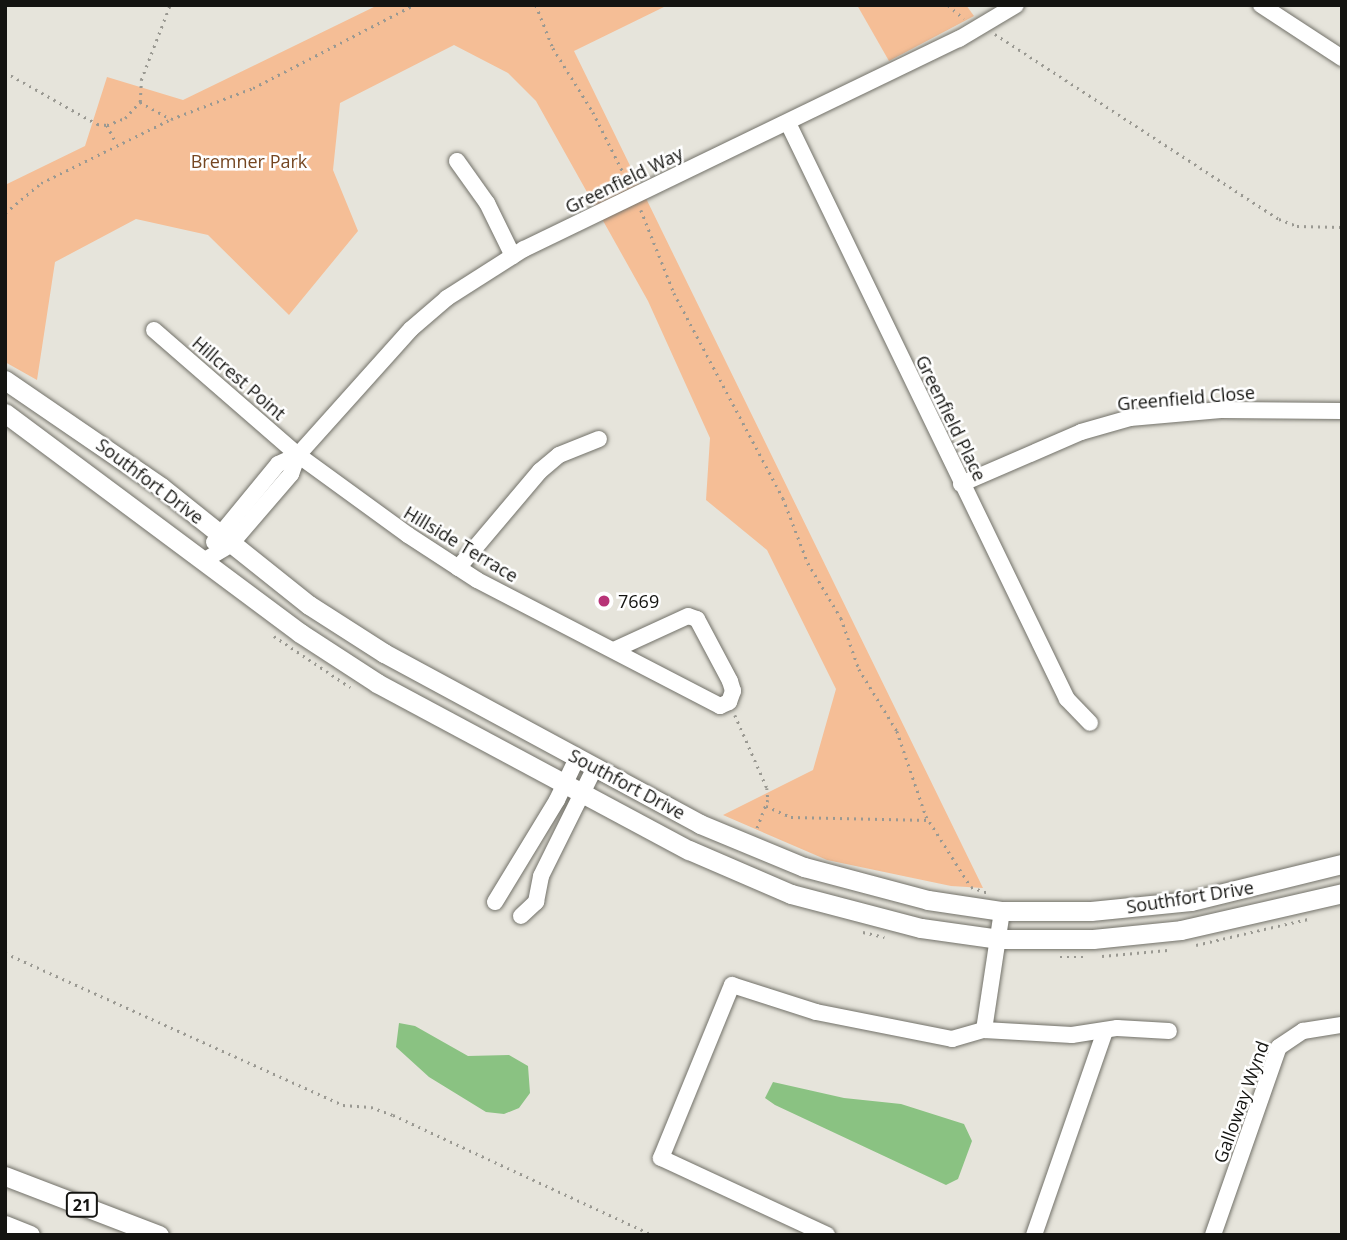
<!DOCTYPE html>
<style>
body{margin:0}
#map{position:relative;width:1347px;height:1240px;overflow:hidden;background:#e6e4db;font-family:"Open Sans",sans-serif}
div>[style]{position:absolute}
.green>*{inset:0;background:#f5be96}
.water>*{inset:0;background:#8ac282}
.path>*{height:2.5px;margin-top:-1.25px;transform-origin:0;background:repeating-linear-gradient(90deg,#9a9992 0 2px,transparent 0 7px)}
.roads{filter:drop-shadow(0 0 2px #727169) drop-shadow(0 0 2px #727169)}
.minor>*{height:16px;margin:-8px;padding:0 8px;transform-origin:8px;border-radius:8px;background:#fff}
.major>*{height:19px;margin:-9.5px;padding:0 9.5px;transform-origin:9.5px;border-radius:9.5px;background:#fff}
.dots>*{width:19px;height:19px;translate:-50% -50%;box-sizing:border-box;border:4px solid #fff;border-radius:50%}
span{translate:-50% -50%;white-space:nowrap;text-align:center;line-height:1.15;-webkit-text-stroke:5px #fff;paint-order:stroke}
.shield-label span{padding:2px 5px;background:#fff;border:2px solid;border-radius:5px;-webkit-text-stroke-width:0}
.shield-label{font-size:16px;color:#141411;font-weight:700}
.park-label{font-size:18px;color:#754621}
.street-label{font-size:18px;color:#141411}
.poi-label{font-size:18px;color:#141411}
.left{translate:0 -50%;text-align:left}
.frame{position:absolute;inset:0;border:7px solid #141411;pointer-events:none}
</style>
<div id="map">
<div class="green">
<div style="clip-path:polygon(378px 5px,668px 5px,574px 51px,983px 888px,951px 886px,827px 860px,723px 815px,813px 770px,836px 689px,767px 550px,706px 500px,710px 438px,648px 301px,536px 101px,508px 73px,454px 45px,340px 103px,333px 170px,358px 231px,289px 315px,208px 235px,136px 219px,55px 262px,37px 380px,5px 362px,5px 185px,85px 146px,107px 77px,183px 100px)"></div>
<div style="clip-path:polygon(857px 5px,966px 5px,974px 16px,889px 61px)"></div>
</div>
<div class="water">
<div style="clip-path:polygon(399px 1023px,415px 1026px,468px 1056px,509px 1055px,528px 1066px,530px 1093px,519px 1108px,504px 1114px,486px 1112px,429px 1077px,396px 1047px)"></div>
<div style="clip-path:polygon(773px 1082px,844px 1098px,901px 1104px,964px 1124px,972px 1141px,958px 1179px,946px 1185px,775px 1105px,765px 1098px)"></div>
</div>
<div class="path">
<div style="left:536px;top:5px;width:46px;rotate:68.4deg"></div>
<div style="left:553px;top:48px;width:75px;rotate:58deg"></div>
<div style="left:593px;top:112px;width:78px;rotate:63.4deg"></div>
<div style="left:948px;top:5px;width:21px;rotate:41deg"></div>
<div style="left:995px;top:34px;width:339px;rotate:33.1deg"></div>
<div style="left:1279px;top:219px;width:19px;rotate:21deg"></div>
<div style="left:1297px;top:226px;width:45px;rotate:1.3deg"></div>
<div style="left:5px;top:72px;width:106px;rotate:29.5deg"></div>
<div style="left:97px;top:124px;width:10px;rotate:6deg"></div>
<div style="left:107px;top:125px;width:19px;rotate:-21deg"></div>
<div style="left:125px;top:118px;width:22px;rotate:-47deg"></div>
<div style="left:140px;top:102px;width:35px;rotate:29deg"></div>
<div style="left:171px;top:119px;width:88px;rotate:-20.7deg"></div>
<div style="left:253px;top:88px;width:181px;rotate:-27.3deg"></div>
<div style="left:140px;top:102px;width:22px;rotate:-87deg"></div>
<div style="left:141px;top:80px;width:80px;rotate:-68.9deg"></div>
<div style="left:107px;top:125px;width:20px;rotate:63deg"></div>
<div style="left:641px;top:210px;width:89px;rotate:68.3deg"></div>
<div style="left:674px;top:293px;width:232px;rotate:62deg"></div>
<div style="left:783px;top:498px;width:70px;rotate:69deg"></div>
<div style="left:808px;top:563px;width:64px;rotate:59deg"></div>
<div style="left:841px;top:618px;width:54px;rotate:70.6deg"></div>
<div style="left:859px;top:669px;width:73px;rotate:58.5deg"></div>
<div style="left:897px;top:731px;width:90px;rotate:71.2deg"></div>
<div style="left:926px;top:816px;width:84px;rotate:57.6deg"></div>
<div style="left:971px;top:887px;width:18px;rotate:19deg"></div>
<div style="left:5px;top:213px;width:47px;rotate:-39.8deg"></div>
<div style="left:41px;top:183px;width:143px;rotate:-26.2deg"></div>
<div style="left:274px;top:636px;width:92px;rotate:33.9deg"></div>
<div style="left:735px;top:715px;width:80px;rotate:66.3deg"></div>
<div style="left:767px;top:788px;width:12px;rotate:85deg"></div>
<div style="left:768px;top:800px;width:30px;rotate:111deg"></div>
<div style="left:766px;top:806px;width:27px;rotate:24deg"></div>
<div style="left:791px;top:817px;width:138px;rotate:1.2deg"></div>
<div style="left:863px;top:932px;width:22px;rotate:13deg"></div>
<div style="left:1196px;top:945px;width:115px;rotate:-13.1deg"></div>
<div style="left:5px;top:953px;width:371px;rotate:24.2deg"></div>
<div style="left:343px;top:1105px;width:28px;rotate:4deg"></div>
<div style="left:371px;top:1107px;width:23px;rotate:20deg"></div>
<div style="left:393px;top:1115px;width:286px;rotate:24.8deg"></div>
<div style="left:1102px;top:956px;width:66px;rotate:-5.2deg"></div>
<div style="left:1060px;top:957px;width:28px"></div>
</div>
<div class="roads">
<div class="minor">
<div style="left:1261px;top:5px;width:97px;rotate:33.2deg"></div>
<div style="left:788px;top:123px;width:640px;rotate:64.16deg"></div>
<div style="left:1067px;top:699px;width:33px;rotate:46deg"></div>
<div style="left:457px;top:161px;width:52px;rotate:54.5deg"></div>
<div style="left:487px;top:203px;width:59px;rotate:63.9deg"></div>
<div style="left:154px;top:330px;width:191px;rotate:41deg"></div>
<div style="left:298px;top:455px;width:136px;rotate:36deg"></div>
<div style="left:408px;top:535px;width:82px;rotate:33.1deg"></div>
<div style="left:477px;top:580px;width:274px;rotate:27.4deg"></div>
<div style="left:720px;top:706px;width:10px;rotate:-24deg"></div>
<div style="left:729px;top:702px;width:12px;rotate:-70deg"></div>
<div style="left:733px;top:691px;width:10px;rotate:-107deg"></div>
<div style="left:730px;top:681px;width:70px;rotate:-118deg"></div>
<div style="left:697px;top:619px;width:9px;rotate:-162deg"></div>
<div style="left:688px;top:616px;width:81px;rotate:155.3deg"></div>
<div style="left:961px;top:484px;width:131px;rotate:-23.4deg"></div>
<div style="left:1081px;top:432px;width:51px;rotate:-15.9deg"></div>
<div style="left:1130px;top:418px;width:91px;rotate:-5deg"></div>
<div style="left:1221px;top:410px;width:121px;rotate:0.5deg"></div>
<div style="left:214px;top:542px;width:101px;rotate:-50.6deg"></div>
<div style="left:278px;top:464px;width:22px;rotate:-24deg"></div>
<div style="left:205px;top:560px;width:29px;rotate:-31deg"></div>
<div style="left:230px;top:545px;width:94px;rotate:-49.3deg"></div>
<div style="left:291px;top:474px;width:20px;rotate:-70deg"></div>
<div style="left:298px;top:455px;width:169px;rotate:-48.1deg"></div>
<div style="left:411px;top:329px;width:48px;rotate:-40.7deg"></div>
<div style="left:447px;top:298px;width:91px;rotate:-32.5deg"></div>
<div style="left:524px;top:249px;width:483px;rotate:-25.8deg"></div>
<div style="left:959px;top:39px;width:66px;rotate:-30.8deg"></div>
<div style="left:458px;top:568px;width:127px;rotate:-49.8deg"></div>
<div style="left:540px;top:471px;width:25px;rotate:-40deg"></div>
<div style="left:559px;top:455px;width:43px;rotate:-21.8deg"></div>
<div style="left:495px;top:902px;width:119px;rotate:-58.7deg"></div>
<div style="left:557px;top:800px;width:47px;rotate:-64.5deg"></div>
<div style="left:521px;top:916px;width:21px;rotate:-43deg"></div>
<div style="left:536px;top:902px;width:26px;rotate:-79deg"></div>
<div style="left:541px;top:876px;width:122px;rotate:-63.6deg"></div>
<div style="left:984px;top:1030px;width:120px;rotate:-81.4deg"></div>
<div style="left:827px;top:1235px;width:183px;rotate:-155.1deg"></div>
<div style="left:661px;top:1158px;width:187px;rotate:-67.7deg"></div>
<div style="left:732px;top:985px;width:88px;rotate:17.8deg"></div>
<div style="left:816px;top:1012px;width:139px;rotate:11.2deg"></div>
<div style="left:952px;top:1039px;width:33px;rotate:-16deg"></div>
<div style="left:984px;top:1030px;width:88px;rotate:3.3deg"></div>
<div style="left:1072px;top:1035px;width:46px;rotate:-8.8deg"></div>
<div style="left:1117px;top:1028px;width:52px;rotate:3.3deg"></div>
<div style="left:1034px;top:1235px;width:216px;rotate:-70.8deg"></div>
<div style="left:1213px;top:1235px;width:199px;rotate:-70.7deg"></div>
<div style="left:1279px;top:1047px;width:29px;rotate:-34deg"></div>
<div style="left:1303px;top:1031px;width:39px;rotate:-9deg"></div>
</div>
<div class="major">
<div style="left:5px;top:380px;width:189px;rotate:34.4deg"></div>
<div style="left:161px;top:487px;width:189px;rotate:38.6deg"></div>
<div style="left:309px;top:605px;width:89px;rotate:32.6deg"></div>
<div style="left:384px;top:653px;width:359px;rotate:28.4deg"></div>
<div style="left:700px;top:824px;width:113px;rotate:22.5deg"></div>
<div style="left:804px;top:867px;width:128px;rotate:14.9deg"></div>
<div style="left:928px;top:900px;width:75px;rotate:8.5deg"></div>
<div style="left:1002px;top:911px;width:89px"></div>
<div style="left:1091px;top:911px;width:100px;rotate:-5.7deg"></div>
<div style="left:1191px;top:901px;width:155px;rotate:-13.8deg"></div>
<div style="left:5px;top:413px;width:368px;rotate:36.7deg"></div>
<div style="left:300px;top:633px;width:92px;rotate:33deg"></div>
<div style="left:377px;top:683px;width:354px;rotate:28.2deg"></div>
<div style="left:689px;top:850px;width:111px;rotate:23.3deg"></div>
<div style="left:791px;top:894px;width:134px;rotate:14.7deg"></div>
<div style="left:921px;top:928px;width:79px;rotate:8deg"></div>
<div style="left:999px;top:939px;width:94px"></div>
<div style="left:1093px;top:939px;width:88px;rotate:-5.8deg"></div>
<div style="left:1181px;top:930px;width:165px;rotate:-12.9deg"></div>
<div style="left:5px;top:1176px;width:165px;rotate:21deg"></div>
<div style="left:5px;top:1225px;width:27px;rotate:22deg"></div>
</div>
</div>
<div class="dots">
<div style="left:604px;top:601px;background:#b83377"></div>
</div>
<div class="shield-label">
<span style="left:82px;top:1205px">21</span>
</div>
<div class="park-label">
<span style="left:249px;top:161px">Bremner Park</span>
</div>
<div class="street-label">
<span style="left:624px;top:180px;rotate:-26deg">Greenfield Way</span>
<span style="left:239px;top:378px;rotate:41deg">Hillcrest Point</span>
<span style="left:1186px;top:398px;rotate:-5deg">Greenfield Close</span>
<span style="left:951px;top:418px;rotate:64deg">Greenfield Place</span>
<span style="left:150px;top:481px;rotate:37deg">Southfort Drive</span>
<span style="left:461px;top:544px;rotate:31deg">Hillside Terrace</span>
<span style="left:627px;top:784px;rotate:28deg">Southfort Drive</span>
<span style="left:1190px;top:897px;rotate:-9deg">Southfort Drive</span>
<span style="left:1241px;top:1102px;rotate:-70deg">Galloway Wynd</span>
</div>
<div class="poi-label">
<span class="left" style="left:618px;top:601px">7669</span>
</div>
<div class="frame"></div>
</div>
